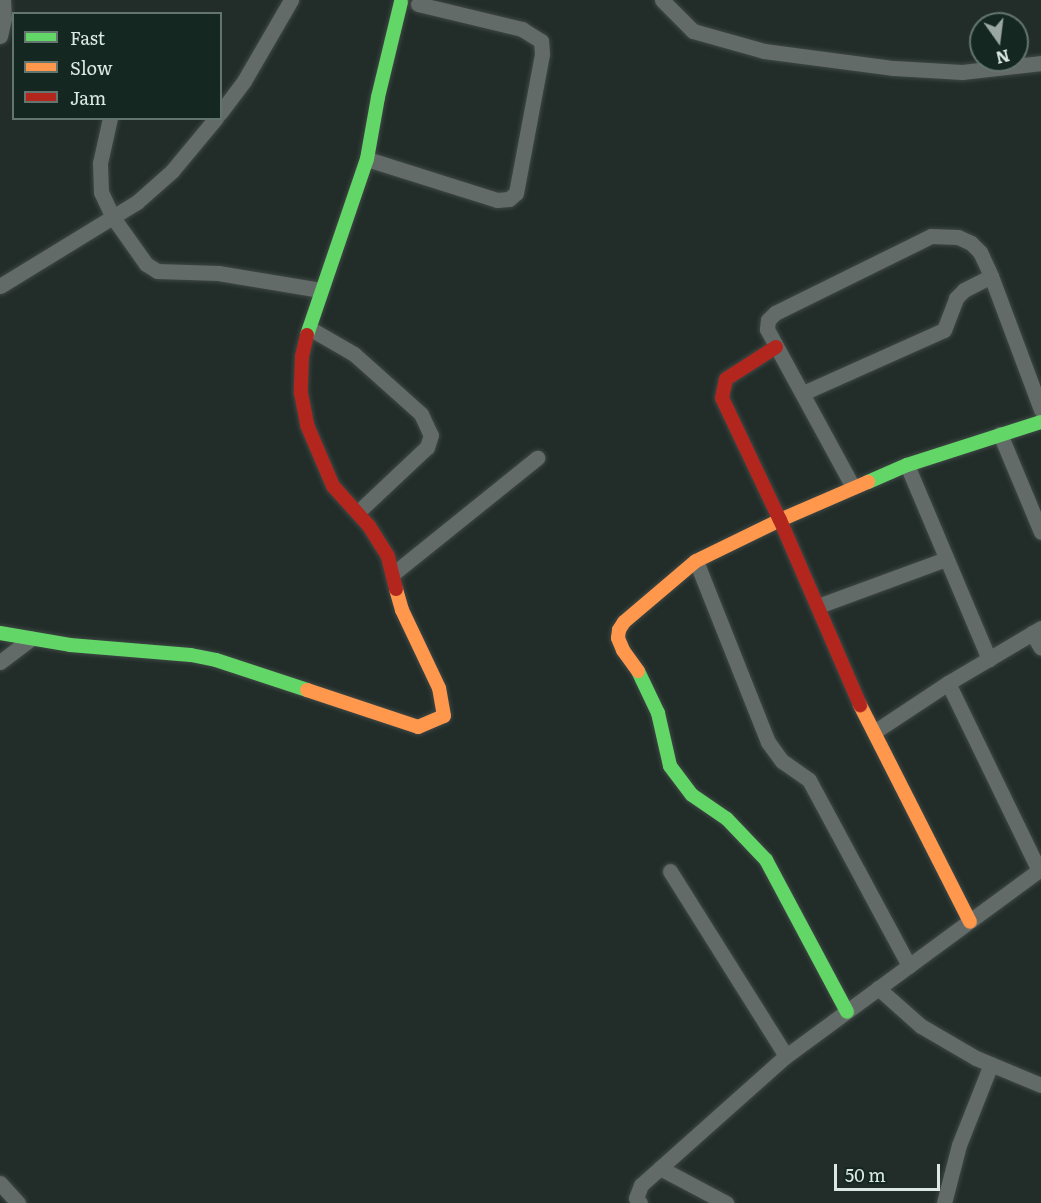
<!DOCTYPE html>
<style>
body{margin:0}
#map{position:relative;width:1041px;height:1203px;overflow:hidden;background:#222d29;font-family:Literata,serif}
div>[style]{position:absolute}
.roads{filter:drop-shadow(0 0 2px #3e4744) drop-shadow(0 0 2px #3e4744)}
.street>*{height:15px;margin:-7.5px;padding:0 7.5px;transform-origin:7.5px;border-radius:7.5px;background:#636b68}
.fast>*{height:14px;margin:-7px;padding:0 7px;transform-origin:7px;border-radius:7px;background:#63d668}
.slow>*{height:14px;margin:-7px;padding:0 7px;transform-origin:7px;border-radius:7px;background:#ff974d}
.jam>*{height:14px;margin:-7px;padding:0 7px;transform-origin:7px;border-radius:7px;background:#b3261e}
span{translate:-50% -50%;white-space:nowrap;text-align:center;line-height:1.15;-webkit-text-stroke:4.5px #142721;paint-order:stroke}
.legend{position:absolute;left:12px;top:12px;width:210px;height:108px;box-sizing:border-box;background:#142721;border:2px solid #64746f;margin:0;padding:8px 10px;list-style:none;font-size:18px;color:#dce8e3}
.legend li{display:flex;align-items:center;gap:12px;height:30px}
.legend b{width:30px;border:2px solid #64746f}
.north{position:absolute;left:969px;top:12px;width:60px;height:60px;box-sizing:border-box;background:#142721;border:2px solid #64746f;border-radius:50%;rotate:166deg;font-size:16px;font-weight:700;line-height:24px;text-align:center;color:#dce8e3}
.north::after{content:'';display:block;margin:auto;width:21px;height:27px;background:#9ba7a2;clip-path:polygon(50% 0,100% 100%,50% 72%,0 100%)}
.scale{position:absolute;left:834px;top:1164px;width:106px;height:27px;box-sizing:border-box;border:3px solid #dce8e3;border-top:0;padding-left:8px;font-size:18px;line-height:21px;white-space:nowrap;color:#dce8e3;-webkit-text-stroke:4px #142721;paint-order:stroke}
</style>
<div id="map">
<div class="roads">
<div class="street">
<div style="left:662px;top:0;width:44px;rotate:45deg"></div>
<div style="left:693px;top:31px;width:74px;rotate:15.7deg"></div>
<div style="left:764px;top:51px;width:131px;rotate:7.5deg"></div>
<div style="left:894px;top:68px;width:68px;rotate:3.4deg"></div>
<div style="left:962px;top:72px;width:80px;rotate:-6.5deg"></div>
<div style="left:0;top:36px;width:18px;rotate:-77deg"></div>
<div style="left:4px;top:18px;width:18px;rotate:-93deg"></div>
<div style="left:220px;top:113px;width:40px;rotate:-53deg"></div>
<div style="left:244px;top:81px;width:94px;rotate:-59.9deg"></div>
<div style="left:110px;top:118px;width:46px;rotate:102.5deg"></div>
<div style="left:100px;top:163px;width:29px;rotate:88deg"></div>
<div style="left:101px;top:192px;width:26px;rotate:65deg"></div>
<div style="left:112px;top:216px;width:59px;rotate:54.7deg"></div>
<div style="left:146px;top:264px;width:13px;rotate:32deg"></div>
<div style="left:157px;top:271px;width:61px;rotate:1.9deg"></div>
<div style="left:218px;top:273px;width:104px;rotate:9.4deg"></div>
<div style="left:367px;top:159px;width:136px;rotate:17.5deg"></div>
<div style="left:497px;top:200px;width:12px;rotate:-5deg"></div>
<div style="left:509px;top:199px;width:9px;rotate:-41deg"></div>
<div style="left:516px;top:193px;width:141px;rotate:-79.4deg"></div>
<div style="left:542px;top:54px;width:13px;rotate:-94deg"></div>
<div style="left:541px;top:41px;width:22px;rotate:-148deg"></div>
<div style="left:522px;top:29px;width:107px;rotate:-166.5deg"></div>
<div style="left:0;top:286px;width:161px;rotate:-31.5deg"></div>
<div style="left:137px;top:202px;width:47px;rotate:-41.5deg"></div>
<div style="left:172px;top:171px;width:69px;rotate:-50.3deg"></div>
<div style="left:309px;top:328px;width:52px;rotate:30deg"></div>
<div style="left:354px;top:354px;width:90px;rotate:41.8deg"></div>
<div style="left:421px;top:414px;width:23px;rotate:65deg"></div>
<div style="left:431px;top:435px;width:13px;rotate:108deg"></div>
<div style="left:427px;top:447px;width:95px;rotate:136.7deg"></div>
<div style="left:803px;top:393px;width:154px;rotate:-24.1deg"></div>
<div style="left:944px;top:330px;width:34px;rotate:-69deg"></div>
<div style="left:956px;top:298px;width:11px;rotate:-45deg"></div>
<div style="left:964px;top:290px;width:30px;rotate:-27deg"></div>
<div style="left:1000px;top:434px;width:106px;rotate:67.3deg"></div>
<div style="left:907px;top:465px;width:211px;rotate:67.1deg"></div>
<div style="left:853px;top:487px;width:180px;rotate:-118.6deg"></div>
<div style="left:767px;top:329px;width:9px;rotate:-84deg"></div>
<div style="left:768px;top:320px;width:10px;rotate:-45deg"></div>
<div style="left:775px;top:313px;width:174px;rotate:-26.3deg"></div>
<div style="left:931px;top:236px;width:27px;rotate:2deg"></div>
<div style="left:958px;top:237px;width:14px;rotate:25deg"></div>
<div style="left:971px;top:243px;width:13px;rotate:45deg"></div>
<div style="left:980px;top:252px;width:26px;rotate:65deg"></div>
<div style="left:991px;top:276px;width:143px;rotate:69.5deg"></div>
<div style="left:696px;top:561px;width:195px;rotate:68.3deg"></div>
<div style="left:768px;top:742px;width:24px;rotate:54deg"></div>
<div style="left:782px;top:761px;width:33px;rotate:35deg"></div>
<div style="left:809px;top:780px;width:211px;rotate:61.7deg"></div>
<div style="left:394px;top:573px;width:184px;rotate:-38.8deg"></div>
<div style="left:818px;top:606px;width:136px;rotate:-20.2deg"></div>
<div style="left:1032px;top:633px;width:17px;rotate:59deg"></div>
<div style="left:0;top:662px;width:39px;rotate:-37deg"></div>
<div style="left:948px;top:683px;width:208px;rotate:64.1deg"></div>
<div style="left:874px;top:732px;width:89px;rotate:-33.5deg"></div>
<div style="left:948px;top:683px;width:108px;rotate:-30.6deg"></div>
<div style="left:670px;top:871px;width:218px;rotate:57.9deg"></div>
<div style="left:878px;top:988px;width:57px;rotate:41.5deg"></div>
<div style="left:921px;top:1026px;width:64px;rotate:30.2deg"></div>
<div style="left:976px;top:1058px;width:70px;rotate:22.6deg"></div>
<div style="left:660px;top:1168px;width:75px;rotate:27.9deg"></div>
<div style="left:0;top:1183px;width:27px;rotate:48deg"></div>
<div style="left:640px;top:1203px;width:6px;rotate:-129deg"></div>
<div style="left:636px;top:1198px;width:14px;rotate:-69deg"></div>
<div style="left:641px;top:1185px;width:194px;rotate:-41.7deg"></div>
<div style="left:786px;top:1056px;width:316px;rotate:-36.3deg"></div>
<div style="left:944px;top:1203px;width:60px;rotate:-75.5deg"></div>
<div style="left:959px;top:1145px;width:87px;rotate:-68.4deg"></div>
</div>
<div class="fast">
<div style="left:307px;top:335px;width:186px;rotate:-71.2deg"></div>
<div style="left:367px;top:159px;width:63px;rotate:-79.9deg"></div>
<div style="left:378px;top:97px;width:98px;rotate:-76.4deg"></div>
<div style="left:868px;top:482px;width:43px;rotate:-23.6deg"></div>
<div style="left:907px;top:465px;width:141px;rotate:-17.8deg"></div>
<div style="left:0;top:633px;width:71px;rotate:9.7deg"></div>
<div style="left:70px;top:645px;width:121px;rotate:4.7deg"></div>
<div style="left:191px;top:655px;width:25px;rotate:11deg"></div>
<div style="left:216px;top:660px;width:96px;rotate:18.2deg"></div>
<div style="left:638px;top:671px;width:47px;rotate:64.5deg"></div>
<div style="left:658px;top:713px;width:54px;rotate:77.2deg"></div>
<div style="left:670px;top:766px;width:36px;rotate:53deg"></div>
<div style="left:692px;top:795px;width:42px;rotate:34.4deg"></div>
<div style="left:727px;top:819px;width:57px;rotate:46.4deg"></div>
<div style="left:766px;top:860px;width:172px;rotate:61.9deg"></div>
</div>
<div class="slow">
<div style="left:638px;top:671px;width:26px;rotate:-126deg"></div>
<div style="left:623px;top:650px;width:13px;rotate:-113deg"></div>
<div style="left:618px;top:638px;width:8px;rotate:-83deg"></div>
<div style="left:619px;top:630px;width:9px;rotate:-58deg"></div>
<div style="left:624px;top:622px;width:94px;rotate:-40.3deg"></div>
<div style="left:696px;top:561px;width:93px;rotate:-26deg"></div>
<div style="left:780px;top:520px;width:96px;rotate:-23.4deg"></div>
<div style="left:307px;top:690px;width:117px;rotate:18.4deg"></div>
<div style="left:418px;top:727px;width:28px;rotate:-23deg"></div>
<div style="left:444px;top:716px;width:28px;rotate:-100deg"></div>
<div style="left:439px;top:688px;width:86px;rotate:-115.4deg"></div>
<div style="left:402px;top:610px;width:22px;rotate:-106deg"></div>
<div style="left:860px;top:705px;width:243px;rotate:63.1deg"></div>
</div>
<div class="jam">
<div style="left:307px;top:335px;width:22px;rotate:103deg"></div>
<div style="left:302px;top:356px;width:37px;rotate:92deg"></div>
<div style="left:301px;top:393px;width:33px;rotate:79deg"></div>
<div style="left:307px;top:425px;width:66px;rotate:66.9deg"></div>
<div style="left:333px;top:486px;width:54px;rotate:48deg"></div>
<div style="left:369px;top:526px;width:36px;rotate:58deg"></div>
<div style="left:388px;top:557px;width:33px;rotate:76deg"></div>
<div style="left:776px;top:347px;width:59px;rotate:147.4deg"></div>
<div style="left:726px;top:379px;width:19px;rotate:102deg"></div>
<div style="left:722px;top:398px;width:135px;rotate:64.6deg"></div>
<div style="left:780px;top:520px;width:202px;rotate:66.6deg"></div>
</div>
</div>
<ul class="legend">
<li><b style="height:8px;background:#63d668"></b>Fast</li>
<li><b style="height:8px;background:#ff974d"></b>Slow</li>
<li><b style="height:8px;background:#b3261e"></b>Jam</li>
</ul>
<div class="north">N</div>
<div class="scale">50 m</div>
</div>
